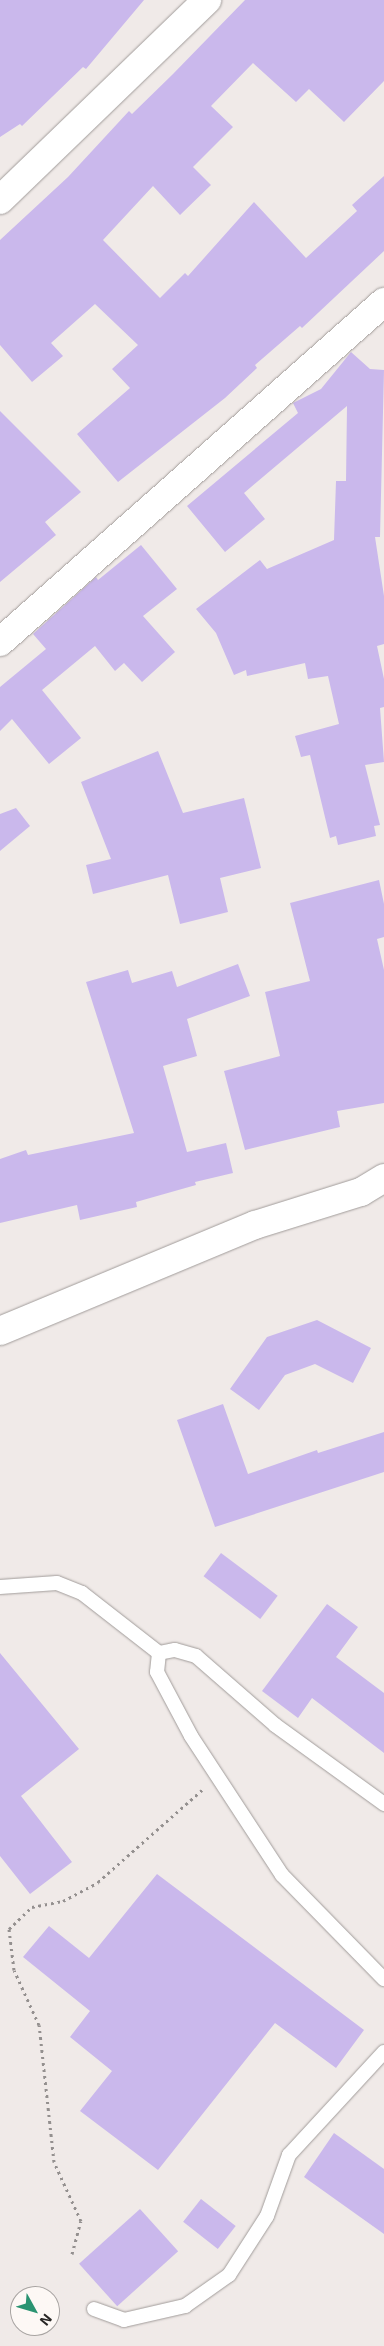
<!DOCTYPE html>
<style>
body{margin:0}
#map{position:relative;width:384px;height:2346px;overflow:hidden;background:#f0eae8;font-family:"Exo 2",sans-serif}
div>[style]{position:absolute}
.building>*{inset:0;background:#cab8ec;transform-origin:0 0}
.path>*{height:3px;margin-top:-1.5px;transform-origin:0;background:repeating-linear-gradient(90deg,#94908f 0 2.5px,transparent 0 6.5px)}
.roads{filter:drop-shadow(0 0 1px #a19c9a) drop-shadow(0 0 1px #a19c9a)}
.service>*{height:14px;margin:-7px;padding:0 7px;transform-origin:7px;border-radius:7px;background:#fff}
.minor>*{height:28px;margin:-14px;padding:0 14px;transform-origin:14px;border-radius:14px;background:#fff}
span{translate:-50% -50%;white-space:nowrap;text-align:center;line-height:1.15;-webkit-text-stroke:5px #fdf8f5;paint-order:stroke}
.north{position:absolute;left:10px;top:2286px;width:50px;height:50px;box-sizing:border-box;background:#fdf8f5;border:1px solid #a8a4a2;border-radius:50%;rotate:129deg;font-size:14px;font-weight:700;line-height:20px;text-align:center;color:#282625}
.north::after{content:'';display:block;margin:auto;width:18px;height:22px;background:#2a9371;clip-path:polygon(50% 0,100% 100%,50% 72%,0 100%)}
</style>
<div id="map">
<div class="building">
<div style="clip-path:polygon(0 0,144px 0,86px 69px,83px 67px,22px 126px,20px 124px,0 137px)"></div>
<div style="clip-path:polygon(245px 0,384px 0,384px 81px,344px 122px,309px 89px,296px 102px,253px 63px,211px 106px,233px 127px,193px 167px,211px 185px,180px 215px,153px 186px,103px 240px,160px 298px,185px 273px,188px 276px,254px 202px,306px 258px,357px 211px,352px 205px,384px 176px,384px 251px,302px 328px,300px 326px,255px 365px,257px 368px,225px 398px,118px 482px,77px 434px,130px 388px,112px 369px,138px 345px,95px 304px,51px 343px,63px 356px,32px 382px,0 345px,0 240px,68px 177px,129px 111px,132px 114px,173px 74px)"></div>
<div style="clip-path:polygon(351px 352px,370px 369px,384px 370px,380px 537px,375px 537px,384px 596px,384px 644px,377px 646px,384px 679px,384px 707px,380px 708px,384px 762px,365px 765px,380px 825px,374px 826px,376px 836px,338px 845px,336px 836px,330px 838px,310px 755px,301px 757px,295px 736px,339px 724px,328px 676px,308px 679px,305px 663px,247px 676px,246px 670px,234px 675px,216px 633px,196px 609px,260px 560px,267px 569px,334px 540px,336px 481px,346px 481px,347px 406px,244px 493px,265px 519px,225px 552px,187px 506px,298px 413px,293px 403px,321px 389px)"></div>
<div style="clip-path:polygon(0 411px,81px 492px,45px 522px,56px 535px,0 582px)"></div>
<div style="clip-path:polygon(141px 545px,177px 589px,143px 616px,175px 652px,142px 682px,124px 663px,115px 671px,95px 646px,42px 690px,81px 738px,49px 764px,12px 719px,0 731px,0 687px,46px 649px,33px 634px,96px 577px,98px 580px)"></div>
<div style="clip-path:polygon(158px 751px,183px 813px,244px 798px,261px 868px,220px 878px,228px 912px,180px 924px,168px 875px,93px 894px,86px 865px,111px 859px,81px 782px)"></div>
<div style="clip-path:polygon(16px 808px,30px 826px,0 851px,0 814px)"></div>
<div style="clip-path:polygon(379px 880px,384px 904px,384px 937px,377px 939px,384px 970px,384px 1103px,337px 1111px,340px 1127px,245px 1150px,224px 1071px,280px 1056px,265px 992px,310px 981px,290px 903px)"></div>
<div style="clip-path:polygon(238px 964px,250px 996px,187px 1019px,197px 1056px,163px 1066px,187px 1152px,226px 1143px,233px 1173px,195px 1182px,196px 1185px,136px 1202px,137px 1207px,80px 1220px,77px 1205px,0 1223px,0 1159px,26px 1150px,28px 1155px,134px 1133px,86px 982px,128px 970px,132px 983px,172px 971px,177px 987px)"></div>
<div style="clip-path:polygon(317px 1320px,371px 1348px,353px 1383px,315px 1364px,285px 1375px,259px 1410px,230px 1389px,267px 1337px)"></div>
<div style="clip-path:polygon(223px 1404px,248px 1474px,317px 1450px,318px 1453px,384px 1432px,384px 1472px,215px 1527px,177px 1420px)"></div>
<div style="left:221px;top:1553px;width:71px;height:29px;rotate:37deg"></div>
<div style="clip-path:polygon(327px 1604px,358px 1627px,336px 1657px,384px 1693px,384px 1753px,312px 1698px,298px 1718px,262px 1691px)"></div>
<div style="clip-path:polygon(0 1653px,79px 1749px,21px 1796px,72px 1862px,30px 1894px,0 1856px)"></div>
<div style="clip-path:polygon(157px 1874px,364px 2030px,336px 2068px,275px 2023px,158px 2170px,80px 2111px,112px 2071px,70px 2037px,90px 2011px,23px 1957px,49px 1926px,89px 1958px)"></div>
<div style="clip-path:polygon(334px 2133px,384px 2169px,384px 2234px,304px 2177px)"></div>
<div style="left:201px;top:2199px;width:44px;height:29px;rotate:38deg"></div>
<div style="left:140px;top:2209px;width:57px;height:82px;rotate:48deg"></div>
</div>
<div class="path">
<div style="left:72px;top:2254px;width:34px;rotate:-75deg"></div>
<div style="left:81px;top:2221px;width:65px;rotate:-114.6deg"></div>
<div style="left:54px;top:2162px;width:138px;rotate:-96.2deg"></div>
<div style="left:39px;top:2025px;width:60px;rotate:-114.4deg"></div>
<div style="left:14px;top:1970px;width:41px;rotate:-97deg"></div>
<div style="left:9px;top:1929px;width:32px;rotate:-44deg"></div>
<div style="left:32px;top:1907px;width:32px;rotate:-11deg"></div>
<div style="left:63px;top:1901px;width:40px;rotate:-28deg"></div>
<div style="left:98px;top:1882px;width:139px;rotate:-41.5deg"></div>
</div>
<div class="roads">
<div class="service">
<div style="left:0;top:1587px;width:57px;rotate:-4deg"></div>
<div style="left:57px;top:1583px;width:27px;rotate:22deg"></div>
<div style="left:82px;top:1593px;width:98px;rotate:37.9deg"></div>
<div style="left:159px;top:1653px;width:16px;rotate:-11deg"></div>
<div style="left:175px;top:1650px;width:22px;rotate:16deg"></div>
<div style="left:196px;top:1656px;width:105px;rotate:41.1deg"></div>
<div style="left:275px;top:1725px;width:135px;rotate:35.9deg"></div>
<div style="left:159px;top:1653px;width:19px;rotate:96deg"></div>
<div style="left:157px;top:1672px;width:72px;rotate:62deg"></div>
<div style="left:191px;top:1736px;width:166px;rotate:56.8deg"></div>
<div style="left:282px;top:1875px;width:146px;rotate:45.6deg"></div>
<div style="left:94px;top:2309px;width:32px;rotate:20deg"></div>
<div style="left:124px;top:2320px;width:63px;rotate:-12.9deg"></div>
<div style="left:185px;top:2306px;width:54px;rotate:-35.2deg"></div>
<div style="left:229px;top:2275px;width:70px;rotate:-57.2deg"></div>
<div style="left:267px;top:2216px;width:65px;rotate:-70.2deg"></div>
<div style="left:289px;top:2155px;width:140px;rotate:-47.3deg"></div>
</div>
<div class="minor">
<div style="left:0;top:200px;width:288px;rotate:-44deg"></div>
<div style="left:0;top:642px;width:513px;rotate:-41.52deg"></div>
<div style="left:0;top:1331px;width:276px;rotate:-22.6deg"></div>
<div style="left:255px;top:1225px;width:111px;rotate:-17.3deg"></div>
<div style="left:361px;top:1192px;width:27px;rotate:-31deg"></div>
</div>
</div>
<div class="north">N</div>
</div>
